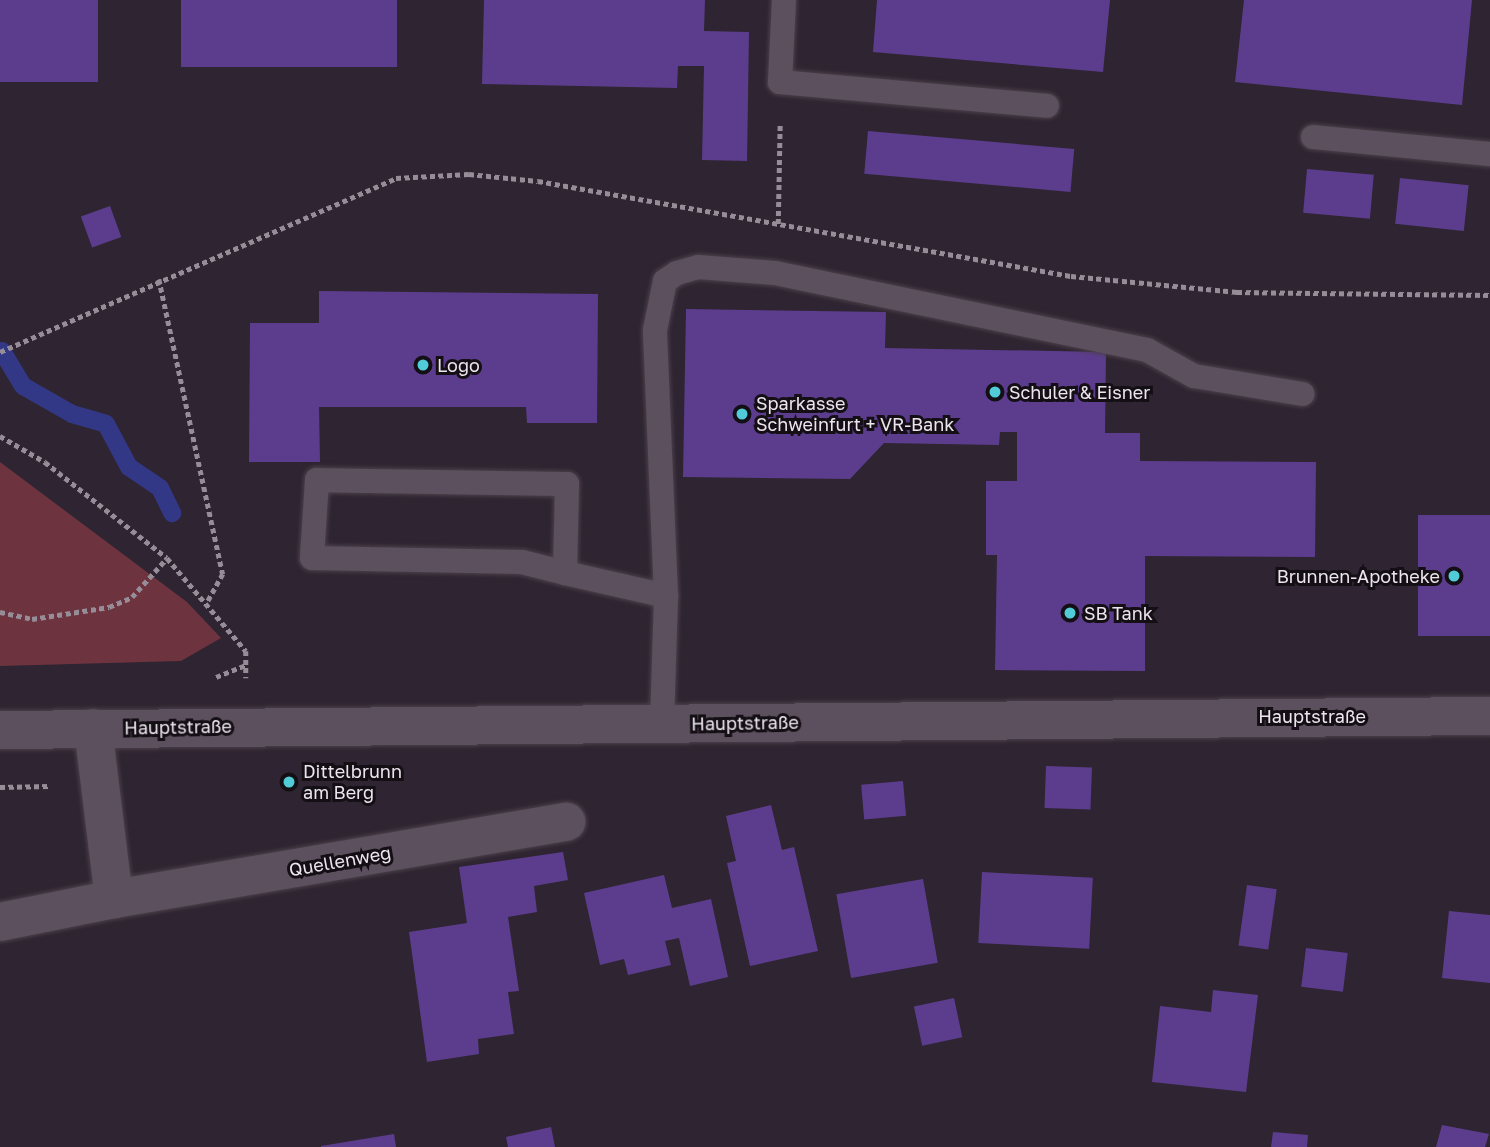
<!DOCTYPE html>
<meta charset="utf-8">
<style>
body{margin:0}
#map{position:relative;width:1490px;height:1147px;overflow:hidden;background:#2f2431;font-family:"Golos Text",sans-serif}
div>[style]{position:absolute}
.green>*{inset:0;background:#6d343f}
.stream>*{height:18px;margin:-9px;padding:0 9px;transform-origin:9px;border-radius:9px;background:#333886}
.building>*{inset:0;background:#5c3d8d;transform-origin:0 0}
.path>*{height:4.5px;margin-top:-2.25px;transform-origin:0;background:repeating-linear-gradient(90deg,#968d98 0 5px,transparent 0 8.5px)}
.roads{filter:drop-shadow(0 0 2px #4a414b) drop-shadow(0 0 2px #4a414b)}
.service>*{height:24px;margin:-12px;padding:0 12px;transform-origin:12px;border-radius:12px;background:#5d505e}
.minor>*{height:38px;margin:-19px;padding:0 19px;transform-origin:19px;border-radius:19px;background:#5d505e}
.tertiary>*{height:38px;margin:-19px;padding:0 19px;transform-origin:19px;border-radius:19px;background:#5d505e}
.dots>*{width:19px;height:19px;translate:-50% -50%;box-sizing:border-box;border:4px solid #140f15;border-radius:50%}
span{translate:-50% -50%;white-space:nowrap;text-align:center;line-height:1.15;-webkit-text-stroke:6px #140f15;paint-order:stroke}
.poi-label{font-size:18px;color:#ede5ee}
.left{translate:0 -50%;text-align:left}
.right{translate:-100% -50%;text-align:right}
.street-label{font-size:18px;color:#ede5ee}
</style>
<div id="map">
<div class="green">
<div style="clip-path:polygon(0 462px,187px 602px,221px 638px,181px 661px,0 666px)"></div>
</div>
<div class="stream">
<div style="left:2px;top:351px;width:41px;rotate:59deg"></div>
<div style="left:23px;top:386px;width:56px;rotate:29.7deg"></div>
<div style="left:72px;top:414px;width:35px;rotate:16deg"></div>
<div style="left:106px;top:424px;width:49px;rotate:61.9deg"></div>
<div style="left:129px;top:467px;width:37px;rotate:34deg"></div>
<div style="left:160px;top:488px;width:28px;rotate:64deg"></div>
</div>
<div class="building">
<div style="left:0;top:0;width:98px;height:82px"></div>
<div style="left:181px;top:0;width:216px;height:67px"></div>
<div style="clip-path:polygon(484px 0,705px 0,704px 31px,749px 32px,747px 161px,702px 160px,704px 66px,678px 66px,677px 88px,482px 84px)"></div>
<div style="clip-path:polygon(877px 0,1110px 0,1103px 72px,873px 52px)"></div>
<div style="clip-path:polygon(1244px 0,1472px 0,1462px 105px,1235px 82px)"></div>
<div style="left:868px;top:131px;width:207px;height:43px;rotate:5deg"></div>
<div style="left:1307px;top:169px;width:67px;height:44px;rotate:5deg"></div>
<div style="left:1400px;top:178px;width:69px;height:46px;rotate:6deg"></div>
<div style="left:110px;top:206px;width:33px;height:31px;rotate:70deg"></div>
<div style="clip-path:polygon(319px 291px,598px 294px,597px 423px,527px 423px,526px 407px,319px 407px,320px 462px,249px 462px,250px 323px,319px 323px)"></div>
<div style="clip-path:polygon(686px 309px,886px 312px,885px 348px,1106px 352px,1105px 433px,1140px 433px,1140px 461px,1316px 462px,1315px 557px,1145px 556px,1145px 671px,995px 670px,997px 555px,986px 555px,986px 481px,1017px 481px,1017px 432px,1000px 432px,999px 445px,884px 443px,850px 479px,683px 477px)"></div>
<div style="left:1490px;top:515px;width:121px;height:72px;rotate:90deg"></div>
<div style="left:1046px;top:766px;width:46px;height:42px;rotate:2deg"></div>
<div style="left:903px;top:781px;width:35px;height:42px;rotate:85deg"></div>
<div style="clip-path:polygon(771px 805px,782px 850px,794px 847px,818px 951px,750px 966px,727px 863px,736px 861px,726px 816px)"></div>
<div style="clip-path:polygon(563px 852px,568px 880px,534px 886px,537px 912px,508px 917px,519px 991px,508px 992px,514px 1034px,478px 1039px,479px 1054px,427px 1062px,409px 932px,467px 923px,459px 867px)"></div>
<div style="left:982px;top:872px;width:111px;height:71px;rotate:3deg"></div>
<div style="clip-path:polygon(664px 875px,672px 908px,711px 899px,728px 977px,690px 986px,679px 938px,665px 941px,671px 965px,628px 975px,624px 959px,600px 965px,584px 893px)"></div>
<div style="left:923px;top:879px;width:85px;height:88px;rotate:80deg"></div>
<div style="left:1247px;top:885px;width:30px;height:61px;rotate:8deg"></div>
<div style="clip-path:polygon(1449px 911px,1490px 915px,1490px 983px,1442px 978px)"></div>
<div style="left:1306px;top:948px;width:42px;height:39px;rotate:7deg"></div>
<div style="clip-path:polygon(1213px 990px,1258px 995px,1246px 1092px,1152px 1082px,1160px 1006px,1211px 1012px)"></div>
<div style="left:954px;top:998px;width:40px;height:41px;rotate:78deg"></div>
<div style="clip-path:polygon(1442px 1125px,1489px 1134px,1485px 1147px,1436px 1147px)"></div>
<div style="clip-path:polygon(551px 1127px,555px 1147px,508px 1147px,506px 1137px)"></div>
<div style="clip-path:polygon(1273px 1132px,1308px 1135px,1307px 1147px,1271px 1147px)"></div>
<div style="clip-path:polygon(394px 1134px,396px 1147px,321px 1147px,321px 1146px)"></div>
</div>
<div class="path">
<div style="left:778px;top:224px;width:101px;rotate:-88.9deg"></div>
<div style="left:159px;top:279px;width:302px;rotate:77.8deg"></div>
<div style="left:223px;top:574px;width:31px;rotate:119deg"></div>
<div style="left:0;top:352px;width:433px;rotate:-23.7deg"></div>
<div style="left:396px;top:178px;width:73px;rotate:-3.1deg"></div>
<div style="left:469px;top:174px;width:69px;rotate:5.8deg"></div>
<div style="left:538px;top:181px;width:541px;rotate:10.11deg"></div>
<div style="left:1071px;top:276px;width:167px;rotate:5.5deg"></div>
<div style="left:1237px;top:292px;width:253px;rotate:0.7deg"></div>
<div style="left:0;top:436px;width:52px;rotate:30deg"></div>
<div style="left:45px;top:462px;width:155px;rotate:38.2deg"></div>
<div style="left:167px;top:558px;width:122px;rotate:49.7deg"></div>
<div style="left:246px;top:651px;width:27px;rotate:90deg"></div>
<div style="left:0;top:612px;width:33px;rotate:12deg"></div>
<div style="left:32px;top:619px;width:78px;rotate:-8.9deg"></div>
<div style="left:109px;top:607px;width:25px;rotate:-23deg"></div>
<div style="left:132px;top:597px;width:52px;rotate:-48.1deg"></div>
<div style="left:216px;top:677px;width:32px;rotate:-22deg"></div>
<div style="left:0;top:787px;width:50px;rotate:-1.1deg"></div>
</div>
<div class="roads">
<div class="service">
<div style="left:784px;top:0;width:82px;rotate:92.8deg"></div>
<div style="left:780px;top:82px;width:268px;rotate:5.1deg"></div>
<div style="left:1313px;top:137px;width:178px;rotate:5.5deg"></div>
<div style="left:565px;top:573px;width:89px;rotate:-88.7deg"></div>
<div style="left:567px;top:484px;width:250px;rotate:-179.1deg"></div>
<div style="left:317px;top:480px;width:78px;rotate:93.7deg"></div>
<div style="left:312px;top:558px;width:210px;rotate:1.1deg"></div>
<div style="left:522px;top:562px;width:44px;rotate:14.3deg"></div>
<div style="left:565px;top:573px;width:104px;rotate:12.8deg"></div>
<div style="left:662px;top:724px;width:128px;rotate:-88.2deg"></div>
<div style="left:666px;top:596px;width:266px;rotate:-92.4deg"></div>
<div style="left:655px;top:330px;width:50px;rotate:-78.5deg"></div>
<div style="left:665px;top:281px;width:14px;rotate:-34deg"></div>
<div style="left:677px;top:273px;width:22px;rotate:-16deg"></div>
<div style="left:698px;top:267px;width:77px;rotate:4.5deg"></div>
<div style="left:775px;top:273px;width:380px;rotate:11.7deg"></div>
<div style="left:1147px;top:350px;width:54px;rotate:29deg"></div>
<div style="left:1194px;top:376px;width:110px;rotate:9.4deg"></div>
</div>
<div class="minor">
<div style="left:114px;top:899px;width:459px;rotate:-9.7deg"></div>
<div style="left:0;top:922px;width:116px;rotate:-11.4deg"></div>
<div style="left:114px;top:899px;width:172px;rotate:-97deg"></div>
</div>
<div class="tertiary">
<div style="left:0;top:730px;width:1490px;rotate:-0.54deg"></div>
</div>
</div>
<div class="dots">
<div style="left:423px;top:365px;background:#52cbd8"></div>
<div style="left:995px;top:392px;background:#52cbd8"></div>
<div style="left:742px;top:414px;background:#52cbd8"></div>
<div style="left:1454px;top:576px;background:#52cbd8"></div>
<div style="left:1070px;top:613px;background:#52cbd8"></div>
<div style="left:289px;top:782px;background:#52cbd8"></div>
</div>
<div class="poi-label">
<span class="left" style="left:437px;top:365px">Logo</span>
<span class="left" style="left:1009px;top:392px">Schuler &amp; Eisner</span>
<span class="left" style="left:756px;top:414px">Sparkasse<br>Schweinfurt + VR-Bank</span>
<span class="right" style="left:1440px;top:576px">Brunnen-Apotheke</span>
<span class="left" style="left:1084px;top:613px">SB Tank</span>
<span class="left" style="left:303px;top:782px">Dittelbrunn<br>am Berg</span>
</div>
<div class="street-label">
<span style="left:1312px;top:716px">Hauptstraße</span>
<span style="left:745px;top:723px;rotate:-1deg">Hauptstraße</span>
<span style="left:178px;top:727px;rotate:-1deg">Hauptstraße</span>
<span style="left:340px;top:861px;rotate:-10deg">Quellenweg</span>
</div>
</div>
